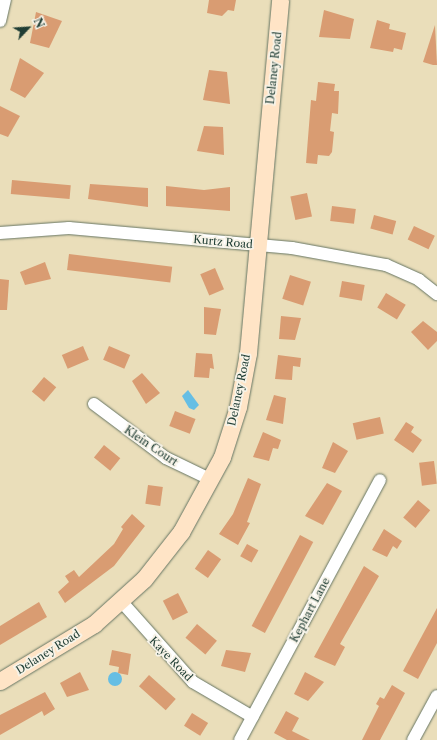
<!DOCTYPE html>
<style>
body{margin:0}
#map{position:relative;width:437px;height:740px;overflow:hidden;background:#eadeba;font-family:"Libre Caslon Text",serif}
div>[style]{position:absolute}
.water>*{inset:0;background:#66bee4}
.round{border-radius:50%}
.building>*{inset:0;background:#d99c72;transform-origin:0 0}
.roads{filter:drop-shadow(0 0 1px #667563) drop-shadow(0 0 1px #667563)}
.street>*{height:12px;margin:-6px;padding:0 6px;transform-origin:6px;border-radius:6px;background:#fff}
.secondary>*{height:17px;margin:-8.5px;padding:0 8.5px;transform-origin:8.5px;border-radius:8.5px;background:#ffe4c6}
span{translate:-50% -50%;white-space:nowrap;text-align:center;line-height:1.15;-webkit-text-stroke:3.5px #f7f3e8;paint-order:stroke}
.street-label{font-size:11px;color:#1f3d34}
.north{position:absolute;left:8px;top:8px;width:40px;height:40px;-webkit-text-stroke:3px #f7f3e8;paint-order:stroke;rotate:65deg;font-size:11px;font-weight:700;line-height:16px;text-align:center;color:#1f3d34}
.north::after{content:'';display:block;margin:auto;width:14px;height:18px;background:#1f3d34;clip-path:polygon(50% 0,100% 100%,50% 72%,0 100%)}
</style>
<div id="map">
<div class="water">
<div style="clip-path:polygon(188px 390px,199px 405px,194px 410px,189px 408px,182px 396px)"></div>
<div class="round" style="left:108px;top:672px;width:14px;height:14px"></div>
</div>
<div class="building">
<div style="clip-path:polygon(209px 0,236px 0,234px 11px,228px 10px,222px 16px,207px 13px)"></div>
<div style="clip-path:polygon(324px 10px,354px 19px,350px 39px,319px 37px)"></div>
<div style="clip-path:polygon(36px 12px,62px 21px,49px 48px,30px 43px)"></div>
<div style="clip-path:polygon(377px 20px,390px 24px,389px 29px,406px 33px,402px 50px,394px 48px,393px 52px,370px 48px)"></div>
<div style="clip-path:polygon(435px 25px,437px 65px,433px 65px,423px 62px)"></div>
<div style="clip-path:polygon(20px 58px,44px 73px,25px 98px,10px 90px)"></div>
<div style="clip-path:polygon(209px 70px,227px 72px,230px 104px,203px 100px)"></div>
<div style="clip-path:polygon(318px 82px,335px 84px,334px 91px,339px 91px,338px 114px,332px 113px,330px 131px,334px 132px,332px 152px,329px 156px,318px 155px,317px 164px,306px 163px,311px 100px,316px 101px)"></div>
<div style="clip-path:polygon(0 106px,20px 116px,8px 137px,0 134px)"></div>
<div style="clip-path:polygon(204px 126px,223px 127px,224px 155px,197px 151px)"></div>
<div style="left:12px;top:180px;width:59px;height:14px;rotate:5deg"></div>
<div style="clip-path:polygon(90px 184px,148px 188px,148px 207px,88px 199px)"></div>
<div style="clip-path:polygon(166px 186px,204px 190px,230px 187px,230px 211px,166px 206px)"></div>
<div style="left:307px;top:193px;width:24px;height:17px;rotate:78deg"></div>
<div style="left:332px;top:206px;width:24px;height:15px;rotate:7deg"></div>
<div style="left:374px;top:215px;width:23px;height:14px;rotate:15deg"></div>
<div style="left:414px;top:226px;width:23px;height:15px;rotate:25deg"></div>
<div style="left:69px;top:254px;width:104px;height:16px;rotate:7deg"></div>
<div style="clip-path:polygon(45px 262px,51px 279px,25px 285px,20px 272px)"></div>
<div style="left:215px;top:268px;width:23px;height:16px;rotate:67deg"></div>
<div style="left:290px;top:275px;width:22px;height:25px;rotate:18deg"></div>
<div style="clip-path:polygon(0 279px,9px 280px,7px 310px,0 310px)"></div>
<div style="left:342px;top:281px;width:23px;height:16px;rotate:10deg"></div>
<div style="left:386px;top:293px;width:23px;height:17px;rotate:31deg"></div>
<div style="clip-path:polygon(204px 307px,221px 309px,216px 335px,204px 334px)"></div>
<div style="clip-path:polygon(281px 316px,301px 318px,295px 340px,279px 339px)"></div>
<div style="clip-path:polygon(423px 321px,437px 332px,437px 341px,428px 350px,411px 332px)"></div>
<div style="left:83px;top:346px;width:15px;height:23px;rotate:67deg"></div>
<div style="left:109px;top:346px;width:23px;height:15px;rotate:23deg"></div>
<div style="clip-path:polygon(196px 353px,212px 354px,214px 369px,210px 368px,209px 378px,194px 377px)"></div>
<div style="clip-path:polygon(278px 355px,301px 358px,300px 367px,293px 366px,292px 380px,275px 379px)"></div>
<div style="clip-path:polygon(142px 373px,160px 393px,146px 404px,132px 381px)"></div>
<div style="left:44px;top:377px;width:16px;height:19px;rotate:40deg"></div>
<div style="clip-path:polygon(274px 395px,286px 398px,283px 424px,266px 420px)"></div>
<div style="left:175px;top:411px;width:22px;height:16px;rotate:21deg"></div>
<div style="left:380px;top:417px;width:17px;height:28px;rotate:77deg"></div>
<div style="clip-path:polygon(406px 422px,414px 427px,411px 432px,422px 440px,413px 453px,394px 440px)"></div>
<div style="clip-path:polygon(263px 432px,281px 440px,278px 449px,273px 448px,269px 461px,253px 457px)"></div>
<div style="clip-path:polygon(333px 442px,348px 451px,335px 473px,322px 468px)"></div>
<div style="left:104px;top:445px;width:21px;height:16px;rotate:39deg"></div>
<div style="left:434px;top:461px;width:23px;height:15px;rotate:83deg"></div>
<div style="clip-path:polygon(248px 478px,261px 484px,247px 522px,250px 523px,238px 545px,219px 534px,233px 514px)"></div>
<div style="clip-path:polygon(327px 483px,342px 491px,323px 525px,305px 516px)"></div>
<div style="left:148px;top:485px;width:15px;height:19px;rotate:8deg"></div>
<div style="left:418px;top:500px;width:16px;height:23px;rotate:40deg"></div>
<div style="clip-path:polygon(132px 514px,145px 526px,114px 566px,65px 603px,58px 592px,69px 582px,65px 576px,74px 570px,79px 577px,114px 544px,123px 529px,121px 527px)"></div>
<div style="clip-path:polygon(384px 529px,402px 541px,397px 549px,393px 546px,387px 557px,372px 550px)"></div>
<div style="left:300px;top:535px;width:15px;height:103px;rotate:28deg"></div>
<div style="left:247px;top:544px;width:13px;height:14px;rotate:29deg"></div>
<div style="left:208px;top:550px;width:16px;height:23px;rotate:35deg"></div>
<div style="clip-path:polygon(364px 566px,379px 576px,340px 644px,345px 647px,335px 666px,314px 657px)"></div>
<div style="left:178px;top:593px;width:22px;height:17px;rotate:63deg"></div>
<div style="clip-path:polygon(39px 602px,47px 617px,0 645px,0 626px)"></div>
<div style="clip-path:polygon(437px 608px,437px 643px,418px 679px,403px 671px)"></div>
<div style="left:197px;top:624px;width:26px;height:18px;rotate:40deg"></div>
<div style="clip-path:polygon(112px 650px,131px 654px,128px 675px,118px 673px,119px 667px,109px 665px)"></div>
<div style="clip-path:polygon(226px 650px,251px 653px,245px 672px,221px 666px)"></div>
<div style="clip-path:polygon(80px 672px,89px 690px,67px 697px,60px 683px)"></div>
<div style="clip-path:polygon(305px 672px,324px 682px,308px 701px,294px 694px)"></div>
<div style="left:149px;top:675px;width:36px;height:15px;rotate:42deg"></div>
<div style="clip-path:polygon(392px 685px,405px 693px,380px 740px,362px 740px,379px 706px,376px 704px,380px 697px,384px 699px)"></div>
<div style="clip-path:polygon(45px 692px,55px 709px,44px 716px,42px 711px,0 735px,0 715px)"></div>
<div style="clip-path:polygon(286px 711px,299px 718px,292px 731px,310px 740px,287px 740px,274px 733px)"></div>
<div style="left:192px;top:713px;width:19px;height:15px;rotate:32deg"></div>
</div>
<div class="roads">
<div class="street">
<div style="left:0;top:21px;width:22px;rotate:-77deg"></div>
<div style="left:0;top:233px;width:69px;rotate:-4.1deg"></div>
<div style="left:69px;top:228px;width:224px;rotate:5.1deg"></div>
<div style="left:292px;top:248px;width:96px;rotate:10.3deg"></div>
<div style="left:386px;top:265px;width:36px;rotate:24deg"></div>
<div style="left:419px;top:280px;width:23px;rotate:38deg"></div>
<div style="left:94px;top:404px;width:90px;rotate:36.9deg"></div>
<div style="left:166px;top:458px;width:51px;rotate:25.6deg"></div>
<div style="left:121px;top:601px;width:108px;rotate:48.4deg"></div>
<div style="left:193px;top:682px;width:69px;rotate:30.3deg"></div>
<div style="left:240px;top:740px;width:295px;rotate:-61.7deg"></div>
<div style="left:413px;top:740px;width:50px;rotate:-61.4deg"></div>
</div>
<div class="secondary">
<div style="left:0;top:681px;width:110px;rotate:-31.2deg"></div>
<div style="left:94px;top:624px;width:67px;rotate:-42deg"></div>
<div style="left:144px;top:579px;width:60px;rotate:-51.8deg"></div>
<div style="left:181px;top:532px;width:85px;rotate:-61.3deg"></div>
<div style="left:222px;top:457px;width:52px;rotate:-72.3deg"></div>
<div style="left:238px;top:407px;width:55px;rotate:-79.5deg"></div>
<div style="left:248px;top:353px;width:354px;rotate:-84.8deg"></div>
</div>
</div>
<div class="street-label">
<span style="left:274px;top:68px;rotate:-84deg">Delaney Road</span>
<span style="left:223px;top:242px;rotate:5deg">Kurtz Road</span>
<span style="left:239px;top:390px;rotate:-78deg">Delaney Road</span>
<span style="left:151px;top:446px;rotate:34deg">Klein Court</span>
<span style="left:310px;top:610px;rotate:-62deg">Kephart Lane</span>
<span style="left:48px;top:652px;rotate:-32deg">Delaney Road</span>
<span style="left:171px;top:659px;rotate:46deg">Kaye Road</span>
</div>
<div class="north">N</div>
</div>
